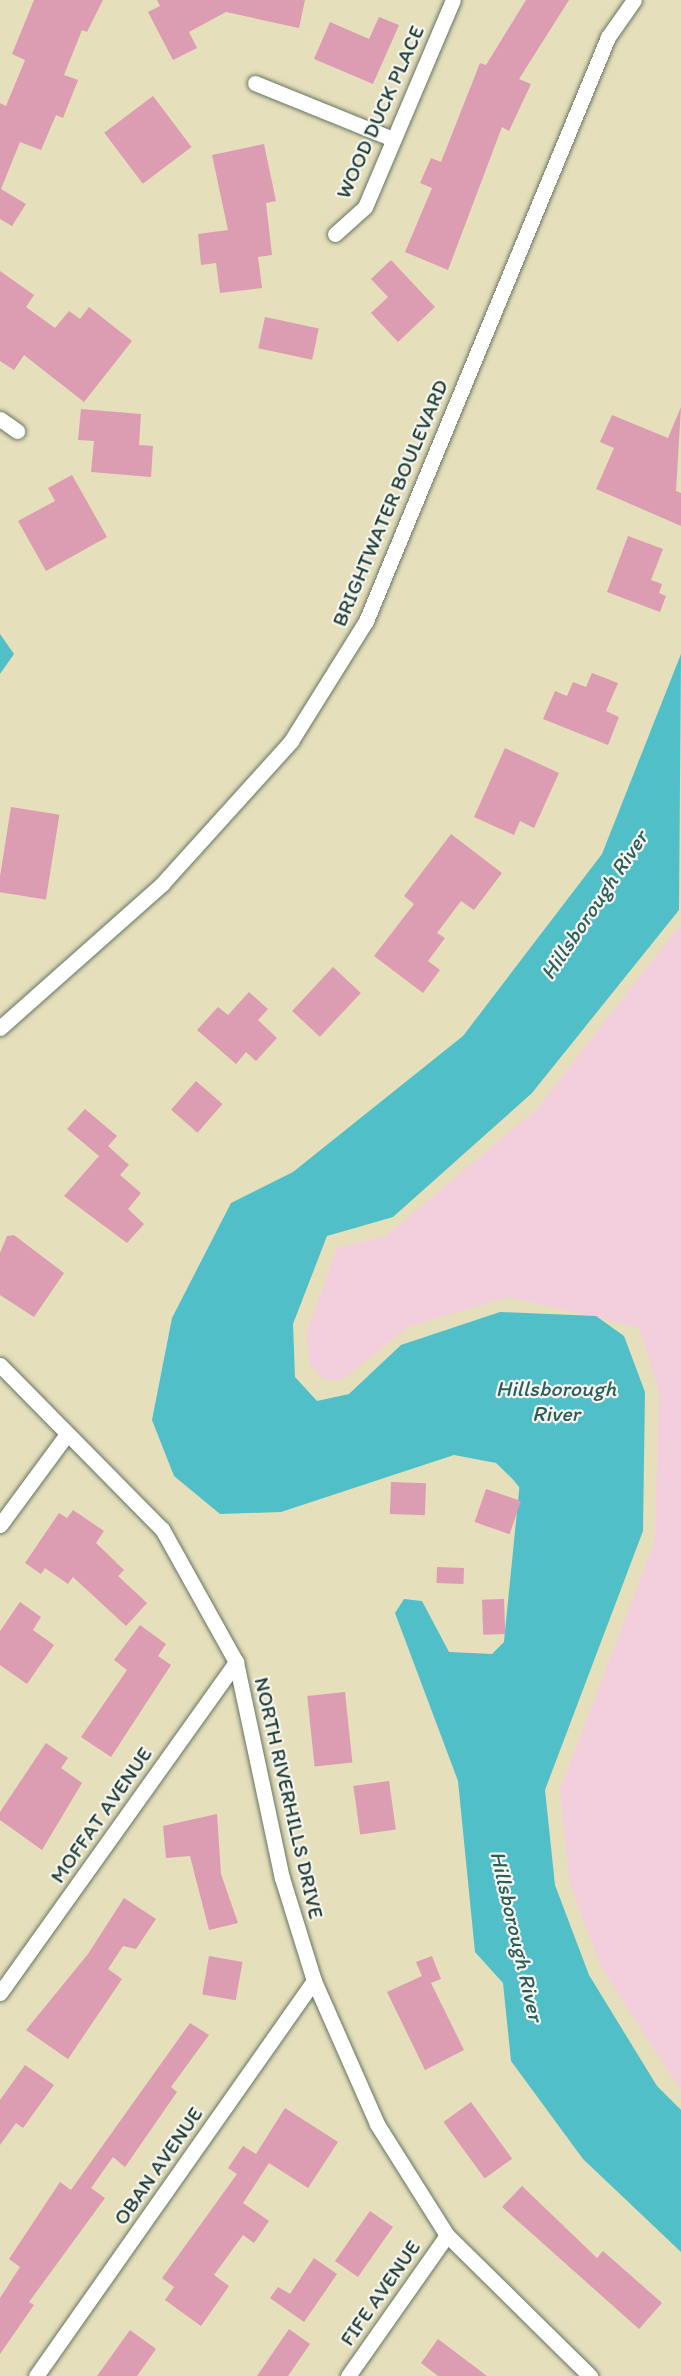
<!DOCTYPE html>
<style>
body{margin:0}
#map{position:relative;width:681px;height:2376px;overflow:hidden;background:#e6dfbb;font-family:Itim,sans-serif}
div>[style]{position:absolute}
.built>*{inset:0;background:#f3cfde}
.water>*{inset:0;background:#51bfc8}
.river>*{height:34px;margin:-17px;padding:0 17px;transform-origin:17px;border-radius:17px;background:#51bfc8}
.building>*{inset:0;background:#dc9cb2;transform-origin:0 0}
.roads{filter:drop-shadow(0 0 2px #657663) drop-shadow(0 0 2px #657663)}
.street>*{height:15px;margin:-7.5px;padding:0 7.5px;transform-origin:7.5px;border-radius:7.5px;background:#fff}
span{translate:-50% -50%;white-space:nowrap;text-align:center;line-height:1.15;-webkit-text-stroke:4.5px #f6f6f2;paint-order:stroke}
.street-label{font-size:21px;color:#1f3d34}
.water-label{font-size:22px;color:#2c5e59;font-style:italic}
</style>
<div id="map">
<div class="built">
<div style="clip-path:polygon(681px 924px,681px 2091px,601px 1967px,569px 1881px,560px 1790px,655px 1541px,659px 1392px,639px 1328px,508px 1297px,408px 1327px,342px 1380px,324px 1379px,310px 1366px,306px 1334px,337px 1248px,386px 1236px,538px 1108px)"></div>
</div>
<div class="water">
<div style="clip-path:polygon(0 634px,14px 654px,0 674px)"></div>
<div style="clip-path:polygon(681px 654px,679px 910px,532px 1093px,393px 1217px,327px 1236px,293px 1324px,295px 1377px,317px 1401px,349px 1394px,401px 1345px,500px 1312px,596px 1316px,624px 1336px,645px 1392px,643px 1531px,545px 1790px,555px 1885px,589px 1975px,657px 2086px,681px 2110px,681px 2252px,583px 2159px,511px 2061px,503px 1983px,475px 1952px,458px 1781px,395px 1613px,404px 1599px,422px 1601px,449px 1652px,492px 1654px,516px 1630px,548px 1513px,496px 1463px,454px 1455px,281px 1512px,220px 1514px,174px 1476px,152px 1420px,172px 1318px,231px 1203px,293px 1172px,463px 1036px,602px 854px)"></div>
</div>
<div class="river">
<div style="left:520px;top:1461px;width:27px;rotate:51deg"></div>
<div style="left:537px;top:1482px;width:160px;rotate:95.7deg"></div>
</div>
<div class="building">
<div style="clip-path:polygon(34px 0,103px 0,87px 32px,82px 30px,64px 75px,78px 80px,63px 118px,56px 115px,41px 150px,20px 142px,1px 189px,26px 204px,12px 226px,0 219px,0 103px,6px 106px,25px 60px,12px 54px)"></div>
<div style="clip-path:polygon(157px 0,305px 0,299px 28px,226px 12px,189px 32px,197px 48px,173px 60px,148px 12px,160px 6px)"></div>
<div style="clip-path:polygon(526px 0,569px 0,519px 79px,531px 84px,509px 131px,502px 127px,448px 270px,405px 252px,432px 188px,420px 183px,431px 158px,441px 162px,480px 63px,486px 65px)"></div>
<div style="clip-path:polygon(379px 17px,399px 25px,373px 84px,314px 59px,330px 22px,369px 39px)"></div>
<div style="left:153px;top:96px;width:64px;height:61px;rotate:53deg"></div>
<div style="clip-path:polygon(264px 144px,276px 201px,266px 203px,272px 255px,258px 257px,262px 288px,220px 293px,216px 263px,201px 265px,198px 234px,228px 230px,212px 155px)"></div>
<div style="clip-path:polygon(391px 260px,435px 307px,398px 342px,371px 313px,388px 297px,371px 279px)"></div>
<div style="clip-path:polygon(0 271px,34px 295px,26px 307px,55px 328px,69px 311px,80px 319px,89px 307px,132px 341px,84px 402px,24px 355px,14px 370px,0 361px)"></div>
<div style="left:265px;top:317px;width:55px;height:32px;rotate:12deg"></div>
<div style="clip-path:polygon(681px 407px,676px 491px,681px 493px,681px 526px,596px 489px,614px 448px,600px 442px,612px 415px,668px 438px)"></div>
<div style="clip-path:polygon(81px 409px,141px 414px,139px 445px,153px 446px,151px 477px,91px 472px,94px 441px,78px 440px)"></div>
<div style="clip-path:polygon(72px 475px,107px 537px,46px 571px,18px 521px,55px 501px,48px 488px)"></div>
<div style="clip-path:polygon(628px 536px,663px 549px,651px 580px,662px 584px,659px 593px,666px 596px,660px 612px,607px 592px)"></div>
<div style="clip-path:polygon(592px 673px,618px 683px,606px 711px,619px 717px,608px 745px,543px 719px,555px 691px,567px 696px,573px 682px,586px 687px)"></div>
<div style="clip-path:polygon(505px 748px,559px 773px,534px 828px,520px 821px,514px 835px,474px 817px)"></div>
<div style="left:11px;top:807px;width:49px;height:86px;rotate:9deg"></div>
<div style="clip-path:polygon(451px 834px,502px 873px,474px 910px,461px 901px,437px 933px,445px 938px,428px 961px,440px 970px,423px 993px,374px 956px,414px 904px,404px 896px)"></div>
<div style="left:333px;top:967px;width:38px;height:60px;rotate:43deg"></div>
<div style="clip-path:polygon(249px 992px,268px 1009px,258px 1020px,277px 1038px,256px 1061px,246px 1052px,236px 1064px,197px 1030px,218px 1007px,228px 1015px)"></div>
<div style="left:196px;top:1081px;width:35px;height:38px;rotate:41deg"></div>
<div style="clip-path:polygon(85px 1109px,117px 1136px,103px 1152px,108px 1146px,129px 1165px,120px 1175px,141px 1193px,128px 1209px,144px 1224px,127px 1243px,64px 1196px,99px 1156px,67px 1129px)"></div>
<div style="clip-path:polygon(14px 1235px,64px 1273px,34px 1317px,0 1295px,0 1253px,7px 1236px)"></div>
<div style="left:391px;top:1482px;width:35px;height:32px;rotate:2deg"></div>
<div style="left:486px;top:1489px;width:37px;height:35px;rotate:19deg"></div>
<div style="clip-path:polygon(73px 1510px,104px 1531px,96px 1543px,124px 1570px,118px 1576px,147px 1603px,126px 1626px,73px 1577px,68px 1584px,45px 1568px,41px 1574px,25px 1563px,59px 1513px,67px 1518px)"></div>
<div style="left:437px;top:1567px;width:27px;height:16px;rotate:2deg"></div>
<div style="left:504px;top:1599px;width:35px;height:22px;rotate:88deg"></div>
<div style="clip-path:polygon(20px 1602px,41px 1617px,33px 1630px,54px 1645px,27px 1684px,0 1665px,0 1631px)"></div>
<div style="clip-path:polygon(140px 1625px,166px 1644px,158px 1656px,171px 1665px,111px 1757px,81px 1737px,127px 1670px,114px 1660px)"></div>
<div style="left:345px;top:1692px;width:71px;height:38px;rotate:84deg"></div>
<div style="clip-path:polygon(46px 1743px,68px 1758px,61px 1768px,82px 1783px,42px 1850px,0 1820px,0 1812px)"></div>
<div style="left:389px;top:1781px;width:49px;height:36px;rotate:82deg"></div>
<div style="clip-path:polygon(217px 1814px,221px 1874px,238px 1923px,209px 1930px,190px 1856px,166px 1858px,163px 1826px)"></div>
<div style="clip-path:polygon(124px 1898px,156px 1919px,136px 1949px,123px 1946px,108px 1969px,122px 1979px,68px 2059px,26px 2030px,88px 1954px)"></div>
<div style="left:209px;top:1956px;width:34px;height:39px;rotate:10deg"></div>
<div style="clip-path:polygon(432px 1956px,441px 1979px,431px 1983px,464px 2050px,425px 2070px,387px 1992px,422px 1976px,416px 1962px)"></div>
<div style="clip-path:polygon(190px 2023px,209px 2035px,171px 2087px,177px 2092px,125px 2167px,113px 2157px,91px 2188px,105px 2198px,29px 2302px,34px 2305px,0 2354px,0 2298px,20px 2267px,9px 2259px,60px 2182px,71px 2190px)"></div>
<div style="clip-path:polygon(25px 2065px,54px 2085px,23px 2128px,16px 2123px,0 2145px,0 2100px)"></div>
<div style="left:471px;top:2102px;width:70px;height:34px;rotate:54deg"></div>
<div style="clip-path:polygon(285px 2108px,338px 2142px,308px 2188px,269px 2163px,243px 2203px,269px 2221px,254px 2243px,243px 2235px,214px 2275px,229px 2286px,201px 2326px,165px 2300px,174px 2287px,162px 2278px,237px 2174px,228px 2168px,243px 2146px,256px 2154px)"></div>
<div style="clip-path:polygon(522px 2186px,597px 2258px,603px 2251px,662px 2303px,639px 2329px,502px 2207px)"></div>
<div style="left:370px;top:2211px;width:28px;height:61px;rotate:35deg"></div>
<div style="clip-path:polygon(314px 2258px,337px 2274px,304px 2322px,270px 2298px,278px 2287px,290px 2294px)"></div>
<div style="clip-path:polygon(289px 2329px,310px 2344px,288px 2376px,257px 2376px)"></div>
<div style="clip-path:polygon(130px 2330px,156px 2349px,137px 2376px,97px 2376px)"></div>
<div style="clip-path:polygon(438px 2339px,487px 2376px,438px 2376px,421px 2363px)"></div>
</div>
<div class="roads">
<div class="street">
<div style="left:255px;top:83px;width:149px;rotate:22.1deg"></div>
<div style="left:335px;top:234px;width:40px;rotate:-42deg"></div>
<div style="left:365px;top:207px;width:225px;rotate:-67deg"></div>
<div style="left:0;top:419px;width:21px;rotate:35deg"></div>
<div style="left:0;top:1028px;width:217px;rotate:-41.6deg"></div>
<div style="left:162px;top:884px;width:193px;rotate:-47.9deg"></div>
<div style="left:291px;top:741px;width:142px;rotate:-58deg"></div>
<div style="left:366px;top:621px;width:632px;rotate:-67.49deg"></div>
<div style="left:608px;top:37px;width:45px;rotate:-54.9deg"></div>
<div style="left:0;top:1365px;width:231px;rotate:45.4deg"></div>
<div style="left:162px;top:1529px;width:152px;rotate:60.9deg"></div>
<div style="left:236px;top:1662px;width:221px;rotate:78deg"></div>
<div style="left:282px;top:1878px;width:108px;rotate:72.7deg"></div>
<div style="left:314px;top:1981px;width:156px;rotate:66.2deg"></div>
<div style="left:377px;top:2124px;width:131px;rotate:57.8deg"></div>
<div style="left:447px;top:2235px;width:201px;rotate:44.6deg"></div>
<div style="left:0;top:1525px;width:113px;rotate:-53.6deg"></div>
<div style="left:0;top:1993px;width:407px;rotate:-54.5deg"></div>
<div style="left:36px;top:2376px;width:483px;rotate:-54.9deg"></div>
<div style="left:348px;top:2376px;width:172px;rotate:-54.9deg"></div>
</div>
</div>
<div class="street-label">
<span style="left:380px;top:112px;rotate:-66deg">WOOD DUCK PLACE</span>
<span style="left:390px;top:503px;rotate:-67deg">BRIGHTWATER BOULEVARD</span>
<span style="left:289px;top:1798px;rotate:77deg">NORTH RIVERHILLS DRIVE</span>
<span style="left:101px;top:1815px;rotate:-55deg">MOFFAT AVENUE</span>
<span style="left:158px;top:2166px;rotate:-55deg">OBAN AVENUE</span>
<span style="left:380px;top:2293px;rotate:-55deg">FIFE AVENUE</span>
</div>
<div class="water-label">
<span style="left:594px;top:905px;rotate:-56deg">Hillsborough River</span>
<span style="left:556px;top:1401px">Hillsborough<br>River</span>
<span style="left:517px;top:1936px;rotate:77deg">Hillsborough River</span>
</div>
</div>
